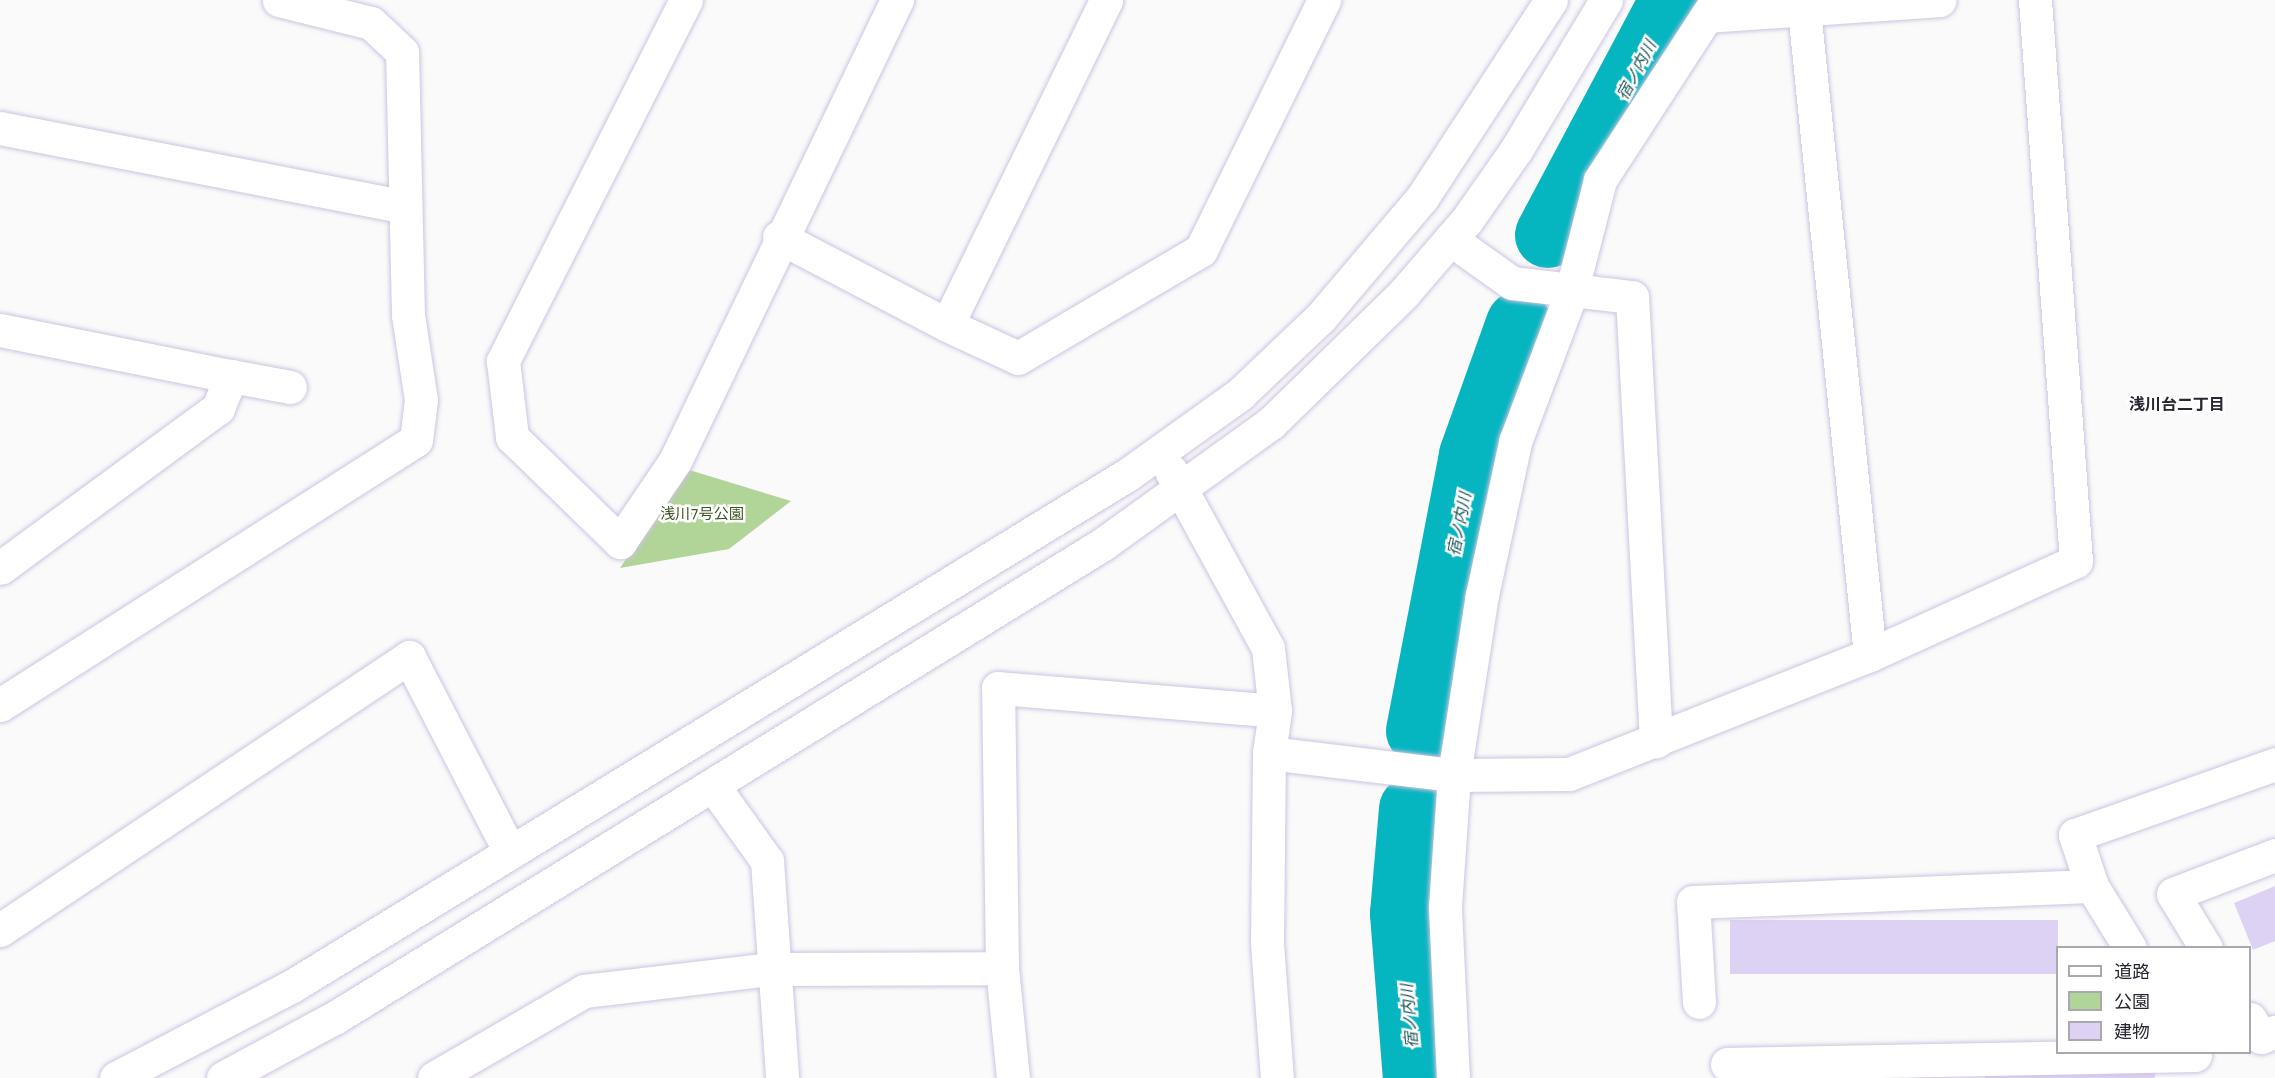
<!DOCTYPE html>
<meta charset="utf-8">
<style>
body{margin:0}
#map{position:relative;width:2275px;height:1078px;overflow:hidden;background:#fafafa;font-family:"Titillium Web","Noto Sans JP",sans-serif}
div>[style]{position:absolute}
.green>*{inset:0;background:#b1d499}
.river>*{height:66px;margin:-33px;padding:0 33px;transform-origin:33px;border-radius:33px;background:#05b5c0}
.building>*{inset:0;background:#ddd2f4;transform-origin:0 0}
.roads{filter:drop-shadow(0 0 2px #cec3e2) drop-shadow(0 0 2px #cec3e2)}
.minor>*{height:33px;margin:-16.5px;padding:0 16.5px;transform-origin:16.5px;border-radius:16.5px;background:#fff}
span{translate:-50% -50%;white-space:nowrap;text-align:center;line-height:1.15;-webkit-text-stroke:5px #fff;paint-order:stroke}
.park-label{font-size:15px;color:#37551d}
.water-label{font-size:16px;color:#175357;font-style:italic}
.neighbourhood-label{font-size:16px;color:#292531;font-weight:700}
.legend{position:absolute;left:2056px;top:946px;width:195px;height:108px;box-sizing:border-box;background:#fff;border:2px solid #a9a8ad;margin:0;padding:8px 10px;list-style:none;font-size:18px;color:#292531}
.legend li{display:flex;align-items:center;gap:12px;height:30px}
.legend b{width:30px;border:2px solid #a9a8ad}
</style>
<div id="map">
<div class="green">
<div style="clip-path:polygon(686px 469px,791px 501px,729px 549px,620px 568px)"></div>
</div>
<div class="river">
<div style="left:1548px;top:235px;width:266px;rotate:-62deg"></div>
<div style="left:1419px;top:731px;width:281px;rotate:-79.1deg"></div>
<div style="left:1472px;top:455px;width:139px;rotate:-70.3deg"></div>
<div style="left:1412px;top:809px;width:105px;rotate:94.9deg"></div>
<div style="left:1403px;top:914px;width:165px;rotate:85.5deg"></div>
</div>
<div class="building">
<div style="clip-path:polygon(2275px 886px,2275px 941px,2253px 950px,2234px 903px)"></div>
<div style="left:2058px;top:920px;width:54px;height:328px;rotate:90deg"></div>
<div style="clip-path:polygon(2155px 1069px,2155px 1078px,1985px 1078px,1985px 1076px)"></div>
</div>
<div class="roads">
<div class="minor">
<div style="left:686px;top:0;width:405px;rotate:116.9deg"></div>
<div style="left:503px;top:361px;width:77px;rotate:83.2deg"></div>
<div style="left:512px;top:437px;width:151px;rotate:44.2deg"></div>
<div style="left:620px;top:542px;width:98px;rotate:-55.8deg"></div>
<div style="left:675px;top:461px;width:512px;rotate:-64.29deg"></div>
<div style="left:1804px;top:10px;width:648px;rotate:84.16deg"></div>
<div style="left:1707px;top:16px;width:233px;rotate:-3.9deg"></div>
<div style="left:0;top:128px;width:409px;rotate:11deg"></div>
<div style="left:779px;top:237px;width:190px;rotate:27.6deg"></div>
<div style="left:947px;top:325px;width:362px;rotate:-63.9deg"></div>
<div style="left:1450px;top:239px;width:76px;rotate:35.4deg"></div>
<div style="left:1512px;top:283px;width:121px;rotate:6.7deg"></div>
<div style="left:1632px;top:297px;width:445px;rotate:86.9deg"></div>
<div style="left:947px;top:325px;width:78px;rotate:24.9deg"></div>
<div style="left:1018px;top:358px;width:212px;rotate:-30.5deg"></div>
<div style="left:1201px;top:250px;width:279px;rotate:-63.8deg"></div>
<div style="left:0;top:330px;width:236px;rotate:11.3deg"></div>
<div style="left:231px;top:376px;width:35px;rotate:112deg"></div>
<div style="left:218px;top:408px;width:270px;rotate:143.7deg"></div>
<div style="left:231px;top:376px;width:60px;rotate:10.6deg"></div>
<div style="left:1171px;top:471px;width:202px;rotate:61.3deg"></div>
<div style="left:1268px;top:648px;width:63px;rotate:83.7deg"></div>
<div style="left:1275px;top:711px;width:42px;rotate:98.1deg"></div>
<div style="left:1269px;top:753px;width:190px;rotate:90.6deg"></div>
<div style="left:1267px;top:943px;width:135px;rotate:85.8deg"></div>
<div style="left:0;top:705px;width:493px;rotate:-32.5deg"></div>
<div style="left:416px;top:440px;width:40px;rotate:-82.9deg"></div>
<div style="left:421px;top:400px;width:86px;rotate:-98.7deg"></div>
<div style="left:408px;top:315px;width:263px;rotate:-91.3deg"></div>
<div style="left:402px;top:52px;width:42px;rotate:-136.9deg"></div>
<div style="left:371px;top:23px;width:95px;rotate:-166deg"></div>
<div style="left:1269px;top:753px;width:186px;rotate:6.8deg"></div>
<div style="left:1454px;top:775px;width:115px;rotate:-0.5deg"></div>
<div style="left:1569px;top:774px;width:324px;rotate:-21.6deg"></div>
<div style="left:1870px;top:655px;width:226px;rotate:-24.5deg"></div>
<div style="left:2076px;top:561px;width:562px;rotate:-94.18deg"></div>
<div style="left:714px;top:787px;width:91px;rotate:54.4deg"></div>
<div style="left:767px;top:861px;width:218px;rotate:86deg"></div>
<div style="left:0;top:930px;width:492px;rotate:-33.7deg"></div>
<div style="left:409px;top:657px;width:220px;rotate:62.6deg"></div>
<div style="left:2130px;top:948px;width:73px;rotate:-121.5deg"></div>
<div style="left:2092px;top:886px;width:54px;rotate:-108.4deg"></div>
<div style="left:2075px;top:835px;width:212px;rotate:-19.5deg"></div>
<div style="left:2206px;top:948px;width:63px;rotate:-121.4deg"></div>
<div style="left:2173px;top:894px;width:109px;rotate:-20.9deg"></div>
<div style="left:1699px;top:1002px;width:100px;rotate:-93.4deg"></div>
<div style="left:1693px;top:902px;width:399px;rotate:-2.3deg"></div>
<div style="left:2250px;top:1019px;width:21px;rotate:59deg"></div>
<div style="left:2261px;top:1037px;width:15px;rotate:-20deg"></div>
<div style="left:1727px;top:1064px;width:468px;rotate:-1.1deg"></div>
<div style="left:116px;top:1078px;width:199px;rotate:-27.6deg"></div>
<div style="left:292px;top:986px;width:979px;rotate:-31.47deg"></div>
<div style="left:1127px;top:475px;width:139px;rotate:-35.6deg"></div>
<div style="left:1240px;top:394px;width:112px;rotate:-43.5deg"></div>
<div style="left:1321px;top:317px;width:156px;rotate:-49.7deg"></div>
<div style="left:1422px;top:198px;width:236px;rotate:-56.9deg"></div>
<div style="left:223px;top:1078px;width:128px;rotate:-28.4deg"></div>
<div style="left:336px;top:1017px;width:901px;rotate:-31.66deg"></div>
<div style="left:1103px;top:544px;width:207px;rotate:-35.8deg"></div>
<div style="left:1271px;top:423px;width:186px;rotate:-44.3deg"></div>
<div style="left:1404px;top:293px;width:96px;rotate:-49.2deg"></div>
<div style="left:1467px;top:220px;width:85px;rotate:-55deg"></div>
<div style="left:1516px;top:150px;width:175px;rotate:-59deg"></div>
<div style="left:434px;top:1078px;width:173px;rotate:-30.1deg"></div>
<div style="left:584px;top:991px;width:189px;rotate:-6.7deg"></div>
<div style="left:772px;top:969px;width:230px;rotate:-0.2deg"></div>
<div style="left:1013px;top:1078px;width:111px;rotate:-95.7deg"></div>
<div style="left:1002px;top:968px;width:280px;rotate:-90.8deg"></div>
<div style="left:998px;top:688px;width:278px;rotate:4.7deg"></div>
<div style="left:1453px;top:1078px;width:171px;rotate:-92.7deg"></div>
<div style="left:1445px;top:907px;width:132px;rotate:-86.1deg"></div>
<div style="left:1454px;top:775px;width:182px;rotate:-81.2deg"></div>
<div style="left:1482px;top:595px;width:157px;rotate:-77.8deg"></div>
<div style="left:1515px;top:442px;width:159px;rotate:-69.4deg"></div>
<div style="left:1571px;top:293px;width:117px;rotate:-75.6deg"></div>
<div style="left:1600px;top:180px;width:215px;rotate:-57deg"></div>
</div>
</div>
<div class="park-label">
<span style="left:702px;top:514px">浅川7号公園</span>
</div>
<div class="water-label">
<span style="left:1636px;top:70px;rotate:-62deg">宿ノ内川</span>
<span style="left:1459px;top:524px;rotate:-79deg">宿ノ内川</span>
<span style="left:1409px;top:1016px;rotate:-95deg">宿ノ内川</span>
</div>
<div class="neighbourhood-label">
<span style="left:2177px;top:404px">浅川台二丁目</span>
</div>
<ul class="legend">
<li><b style="height:8px;background:#fff"></b>道路</li>
<li><b style="height:16px;background:#b1d499"></b>公園</li>
<li><b style="height:16px;background:#ddd2f4"></b>建物</li>
</ul>
</div>
